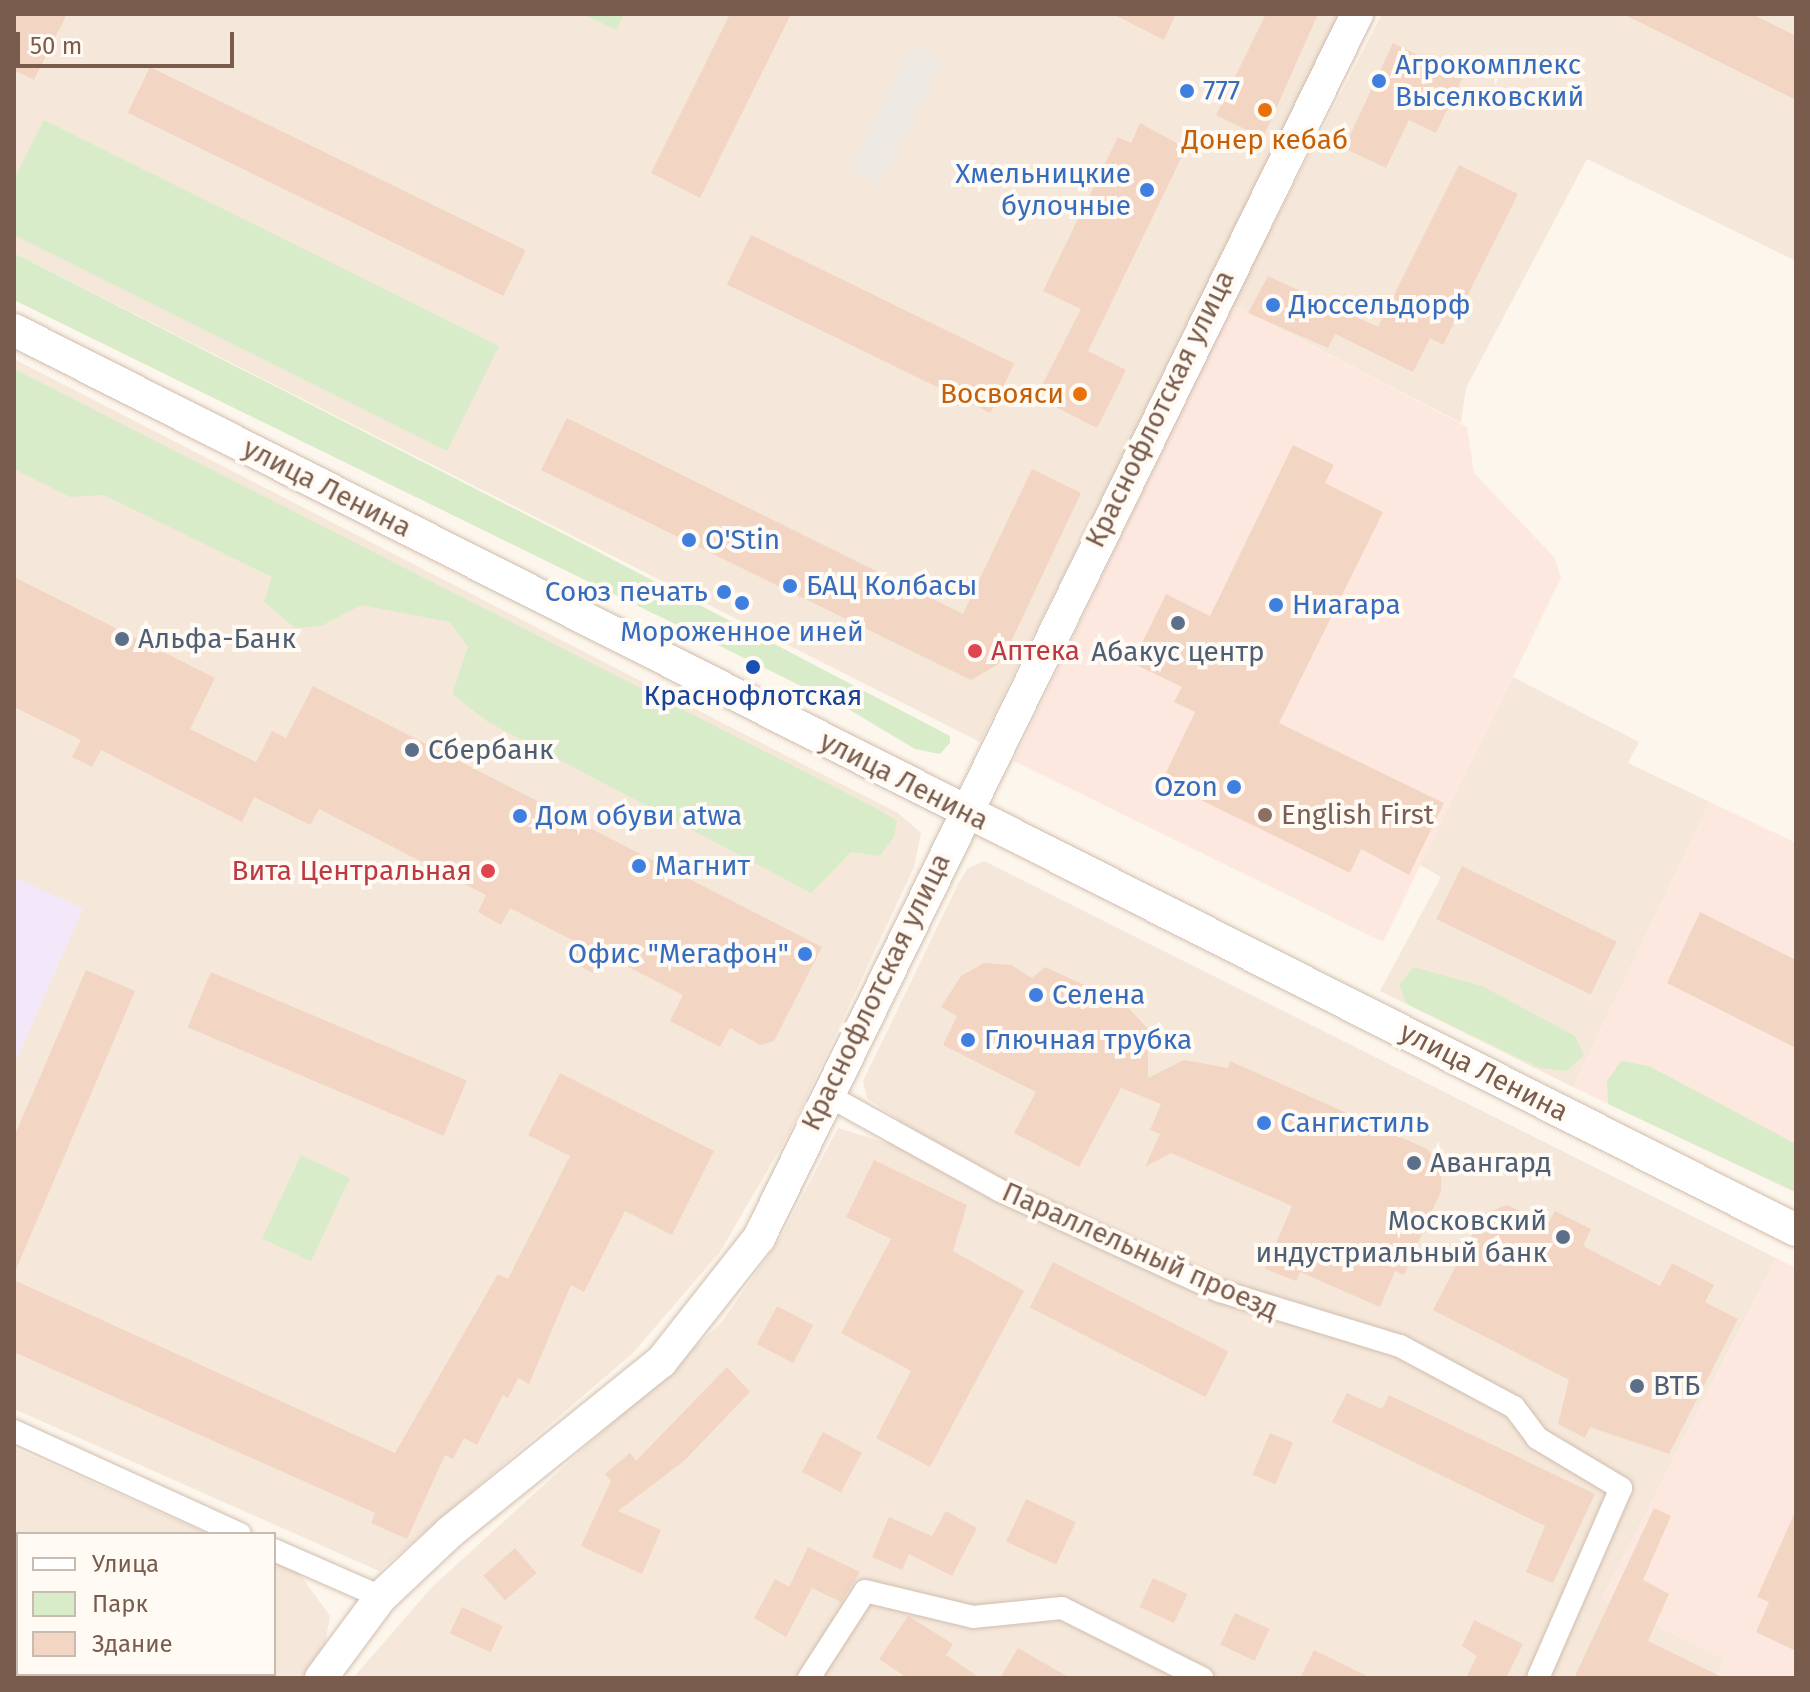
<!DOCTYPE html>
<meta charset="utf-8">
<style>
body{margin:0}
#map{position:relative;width:1810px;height:1692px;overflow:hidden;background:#fdf6ec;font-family:"Fira Sans",sans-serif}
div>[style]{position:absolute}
.residential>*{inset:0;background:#f5e8da}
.commercial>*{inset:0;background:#fde8e0}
.industrial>*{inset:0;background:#efe9e4;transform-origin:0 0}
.education>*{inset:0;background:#f3e8fa}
.green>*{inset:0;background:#d8ecc9;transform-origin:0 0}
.building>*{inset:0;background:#f3d5c3;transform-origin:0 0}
.roads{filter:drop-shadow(0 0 2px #d1beb0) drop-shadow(0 0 2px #d1beb0)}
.street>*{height:22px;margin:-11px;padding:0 11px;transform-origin:11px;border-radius:11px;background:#fff}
.secondary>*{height:32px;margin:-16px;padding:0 16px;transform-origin:16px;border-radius:16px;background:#fff}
.dots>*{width:22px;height:22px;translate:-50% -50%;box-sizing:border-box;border:4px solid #fffaf3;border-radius:50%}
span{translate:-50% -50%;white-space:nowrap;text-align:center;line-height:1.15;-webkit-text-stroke:8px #fffaf3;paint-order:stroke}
.shop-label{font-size:28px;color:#366cbe}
.left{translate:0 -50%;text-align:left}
.right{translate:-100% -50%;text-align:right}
.food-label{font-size:28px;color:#c56008}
.street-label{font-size:28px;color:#7a5c4d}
.service-label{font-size:28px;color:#4e5e75}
.health-label{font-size:28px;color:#be3a42}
.transit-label{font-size:28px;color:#164399}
.education-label{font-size:28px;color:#785e54}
.frame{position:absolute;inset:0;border:16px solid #7a5c4d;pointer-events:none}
.legend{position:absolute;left:16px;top:1532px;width:260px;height:144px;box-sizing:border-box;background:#fffaf3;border:2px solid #cabbb1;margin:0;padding:10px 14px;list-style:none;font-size:24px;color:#7a5c4d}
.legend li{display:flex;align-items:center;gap:16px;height:40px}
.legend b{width:40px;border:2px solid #cabbb1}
.scale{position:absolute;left:16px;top:32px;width:218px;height:36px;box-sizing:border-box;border:4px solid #7a5c4d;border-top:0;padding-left:10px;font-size:24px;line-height:28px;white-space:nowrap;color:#7a5c4d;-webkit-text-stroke:6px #fffaf3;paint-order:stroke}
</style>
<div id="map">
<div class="residential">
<div style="clip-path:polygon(14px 14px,1343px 14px,980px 742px,14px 253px)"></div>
<div style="clip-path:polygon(1382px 14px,1796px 14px,1796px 261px,1587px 159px,1466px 388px,1461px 423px,1232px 304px)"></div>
<div style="clip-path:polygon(14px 359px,898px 813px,921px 833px,914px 867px,792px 1128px,720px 1252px,632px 1354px,379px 1571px,14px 1409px)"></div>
<div style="clip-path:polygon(1513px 677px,1639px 742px,1628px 763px,1710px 802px,1573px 1087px,1380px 991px,1441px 877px,1420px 865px)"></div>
<div style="clip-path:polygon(984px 861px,1776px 1258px,1602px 1599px,1725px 1659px,1715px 1678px,353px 1678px,432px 1587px,721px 1323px,780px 1239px,838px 1128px,887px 1143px,899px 1120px,867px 1098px,863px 1081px,958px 884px,967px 869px)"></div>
<div style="clip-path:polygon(14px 1448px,209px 1534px,18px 1534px,18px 1674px,274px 1674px,274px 1562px,299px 1573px,330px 1616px,325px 1644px,303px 1678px,14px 1678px)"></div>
</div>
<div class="commercial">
<div style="clip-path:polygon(1232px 304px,1467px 427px,1474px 473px,1555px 558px,1561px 578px,1383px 942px,1014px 761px)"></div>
<div style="clip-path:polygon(1710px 802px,1796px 843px,1796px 1193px,1573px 1087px)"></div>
<div style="clip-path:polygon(1776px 1258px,1796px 1268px,1796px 1678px,1715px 1678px,1724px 1659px,1602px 1599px)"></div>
</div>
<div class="industrial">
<div style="left:913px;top:45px;width:34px;height:140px;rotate:27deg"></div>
</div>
<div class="education">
<div style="clip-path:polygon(14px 877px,83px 909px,14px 1065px)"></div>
</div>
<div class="green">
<div style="clip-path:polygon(582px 14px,624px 14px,617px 30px)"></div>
<div style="clip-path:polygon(44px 120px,499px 346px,447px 451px,14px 235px,14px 179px)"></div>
<div style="clip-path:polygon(14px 253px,566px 535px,950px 736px,950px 743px,940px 754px,915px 749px,848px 709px,14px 300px)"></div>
<div style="clip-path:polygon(14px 369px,876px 808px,897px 821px,894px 837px,880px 856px,851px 852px,811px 893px,488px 722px,452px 694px,468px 647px,450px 622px,361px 605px,321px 626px,295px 628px,264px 602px,272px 577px,104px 495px,70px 497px,14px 469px)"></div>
<div style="clip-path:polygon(1413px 967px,1482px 986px,1575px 1036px,1584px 1055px,1567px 1071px,1540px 1068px,1407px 1004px,1399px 986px)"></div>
<div style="clip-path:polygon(1621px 1061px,1649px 1066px,1796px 1144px,1796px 1192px,1608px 1104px,1607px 1081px)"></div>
<div style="left:301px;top:1155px;width:54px;height:92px;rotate:25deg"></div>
</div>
<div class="building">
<div style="clip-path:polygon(14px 14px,67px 14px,34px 80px,14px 70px)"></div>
<div style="clip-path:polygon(730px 14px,791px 14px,700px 198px,651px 173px)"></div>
<div style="clip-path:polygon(1113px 14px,1176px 14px,1164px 40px)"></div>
<div style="clip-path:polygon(1266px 14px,1318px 14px,1263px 138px,1216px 115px)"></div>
<div style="clip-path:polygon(1623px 14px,1752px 14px,1796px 36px,1796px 100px)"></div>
<div style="clip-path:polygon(1393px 43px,1463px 77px,1436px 133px,1409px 120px,1386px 168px,1344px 148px)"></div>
<div style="left:150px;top:67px;width:418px;height:51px;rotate:26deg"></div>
<div style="clip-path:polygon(1140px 123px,1186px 148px,1088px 351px,1126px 370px,1097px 428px,1036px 397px,1081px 309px,1043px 291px,1118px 137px,1131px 143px)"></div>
<div style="clip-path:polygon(1459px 165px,1518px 194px,1443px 345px,1430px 338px,1413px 372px,1335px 334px,1328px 348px,1248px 313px,1268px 276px,1378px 327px)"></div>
<div style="left:751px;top:235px;width:293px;height:55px;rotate:26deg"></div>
<div style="clip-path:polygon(567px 418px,963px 614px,1032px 469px,1081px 493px,1009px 646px,997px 665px,971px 680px,541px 470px)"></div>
<div style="clip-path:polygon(1293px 445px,1334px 465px,1325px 483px,1383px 512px,1279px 723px,1444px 803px,1409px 875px,1361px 849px,1350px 873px,1162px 781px,1195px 712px,1174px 702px,1182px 687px,1132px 663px,1166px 594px,1210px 616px)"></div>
<div style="clip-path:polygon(14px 577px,215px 678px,190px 729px,256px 762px,272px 731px,286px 738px,313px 686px,822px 947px,774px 1041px,760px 1045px,730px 1028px,720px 1047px,670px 1021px,683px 995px,605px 955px,595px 974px,569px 961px,578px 943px,510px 908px,501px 925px,478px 912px,486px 895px,319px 809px,310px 825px,254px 797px,242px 822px,101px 750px,92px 767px,72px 757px,81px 740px,14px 707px)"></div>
<div style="left:1462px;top:866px;width:172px;height:59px;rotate:26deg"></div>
<div style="clip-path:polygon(1700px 912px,1796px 960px,1796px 1048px,1667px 983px)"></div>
<div style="clip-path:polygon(984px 963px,1011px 965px,1032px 978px,1045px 967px,1124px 1003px,1148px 1029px,1148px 1078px,1184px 1060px,1228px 1068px,1230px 1061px,1427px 1149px,1441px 1168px,1441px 1191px,1404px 1275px,1395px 1271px,1380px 1307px,1300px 1272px,1296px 1281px,1265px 1269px,1292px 1206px,1171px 1153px,1145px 1167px,1160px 1134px,1150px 1130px,1161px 1104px,1121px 1088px,1079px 1167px,1014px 1133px,1036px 1092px,943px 1045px,957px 1016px,941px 1007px,961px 976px)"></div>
<div style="clip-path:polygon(86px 970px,135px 991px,14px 1274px,14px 1137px)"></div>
<div style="left:211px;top:972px;width:278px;height:60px;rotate:23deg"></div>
<div style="clip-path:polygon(560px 1073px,714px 1151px,672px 1235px,625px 1211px,584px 1292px,571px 1285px,529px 1384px,518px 1378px,508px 1398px,503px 1395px,477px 1445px,464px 1438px,453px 1459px,445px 1455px,407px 1539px,371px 1523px,375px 1513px,14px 1352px,14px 1280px,395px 1453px,498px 1274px,508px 1279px,570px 1156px,528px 1135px)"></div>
<div style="clip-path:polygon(874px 1160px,967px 1205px,953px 1251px,1024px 1291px,930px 1467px,876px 1438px,911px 1371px,841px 1333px,891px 1239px,846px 1217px)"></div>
<div style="clip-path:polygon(1507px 1205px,1548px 1224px,1555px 1211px,1591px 1229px,1583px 1246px,1660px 1286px,1672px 1263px,1714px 1285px,1705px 1302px,1738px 1319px,1669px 1454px,1590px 1427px,1585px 1438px,1558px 1424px,1569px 1380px,1433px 1310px,1483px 1214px)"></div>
<div style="left:1053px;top:1262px;width:197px;height:51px;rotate:27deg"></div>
<div style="left:777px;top:1306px;width:41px;height:43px;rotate:28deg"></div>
<div style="clip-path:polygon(727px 1367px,750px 1392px,684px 1461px,618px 1511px,661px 1530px,642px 1574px,581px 1546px,611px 1481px,605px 1474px,630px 1453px,636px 1461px)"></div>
<div style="clip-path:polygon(1347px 1393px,1382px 1409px,1389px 1395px,1595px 1494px,1553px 1583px,1526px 1572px,1545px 1526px,1332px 1422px)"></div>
<div style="left:823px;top:1432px;width:44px;height:45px;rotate:28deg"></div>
<div style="left:1270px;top:1433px;width:25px;height:45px;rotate:23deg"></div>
<div style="left:1026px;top:1499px;width:55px;height:47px;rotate:25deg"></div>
<div style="clip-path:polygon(1654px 1508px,1671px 1516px,1643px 1580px,1669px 1594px,1648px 1641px,1724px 1678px,1574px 1678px)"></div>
<div style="clip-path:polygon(1796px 1510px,1796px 1651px,1756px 1632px,1769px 1602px,1757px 1597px)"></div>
<div style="clip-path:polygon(946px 1511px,977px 1528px,952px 1576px,909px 1554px,902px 1570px,872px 1557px,889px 1517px,932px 1536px)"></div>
<div style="clip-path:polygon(808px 1547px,860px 1572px,841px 1602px,812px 1588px,786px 1637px,754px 1618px,775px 1579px,789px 1587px)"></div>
<div style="left:515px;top:1548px;width:33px;height:42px;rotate:49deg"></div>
<div style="left:1153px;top:1578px;width:38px;height:32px;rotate:25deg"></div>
<div style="left:462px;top:1607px;width:45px;height:29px;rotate:25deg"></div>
<div style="left:1235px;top:1613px;width:38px;height:35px;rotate:25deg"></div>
<div style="clip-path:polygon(908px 1616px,953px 1644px,946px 1655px,980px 1678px,907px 1678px,879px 1659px)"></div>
<div style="clip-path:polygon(1474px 1620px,1523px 1644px,1506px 1678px,1466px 1678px,1477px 1656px,1462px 1646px)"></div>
<div style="clip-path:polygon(1018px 1648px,1070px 1678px,1000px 1678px)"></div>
<div style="clip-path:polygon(1314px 1650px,1371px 1678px,1300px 1678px)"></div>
</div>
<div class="roads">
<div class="street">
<div style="left:827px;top:1095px;width:196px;rotate:28.9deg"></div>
<div style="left:999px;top:1190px;width:243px;rotate:24.6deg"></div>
<div style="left:1220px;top:1291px;width:188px;rotate:17deg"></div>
<div style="left:1400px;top:1346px;width:129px;rotate:28.2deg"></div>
<div style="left:1514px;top:1407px;width:39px;rotate:53deg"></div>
<div style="left:1537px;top:1438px;width:98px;rotate:30.8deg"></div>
<div style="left:1621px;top:1488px;width:207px;rotate:113.6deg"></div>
<div style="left:14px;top:1431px;width:248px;rotate:24.5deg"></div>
<div style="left:274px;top:1550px;width:117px;rotate:23.7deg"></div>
<div style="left:809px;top:1678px;width:103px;rotate:-57.2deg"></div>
<div style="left:865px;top:1591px;width:111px;rotate:13.5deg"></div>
<div style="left:973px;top:1617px;width:89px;rotate:-5.8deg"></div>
<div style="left:1062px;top:1608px;width:157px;rotate:26.6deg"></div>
</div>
<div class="secondary">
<div style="left:14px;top:330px;width:1996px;rotate:26.8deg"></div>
<div style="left:321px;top:1678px;width:101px;rotate:-53.5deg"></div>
<div style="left:381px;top:1597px;width:95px;rotate:-43.3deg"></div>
<div style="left:450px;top:1532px;width:271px;rotate:-38.9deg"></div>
<div style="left:661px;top:1362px;width:158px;rotate:-51.7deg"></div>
<div style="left:759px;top:1238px;width:1362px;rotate:-63.96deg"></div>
</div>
</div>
<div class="dots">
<div style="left:1379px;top:81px;background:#3f7fe0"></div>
<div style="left:1187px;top:91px;background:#3f7fe0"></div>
<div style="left:1265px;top:110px;background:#e8710a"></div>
<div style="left:1147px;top:190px;background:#3f7fe0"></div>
<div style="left:1273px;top:305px;background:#3f7fe0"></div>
<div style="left:1080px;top:394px;background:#e8710a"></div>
<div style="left:689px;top:540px;background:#3f7fe0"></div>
<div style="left:790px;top:586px;background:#3f7fe0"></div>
<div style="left:724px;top:592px;background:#3f7fe0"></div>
<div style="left:742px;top:603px;background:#3f7fe0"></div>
<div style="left:1276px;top:605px;background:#3f7fe0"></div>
<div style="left:1178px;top:623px;background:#5c6f8a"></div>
<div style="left:122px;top:639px;background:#5c6f8a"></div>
<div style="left:975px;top:651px;background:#e0444e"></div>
<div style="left:753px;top:667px;background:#1a4fb4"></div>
<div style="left:412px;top:750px;background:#5c6f8a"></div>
<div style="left:1234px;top:787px;background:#3f7fe0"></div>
<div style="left:1265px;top:815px;background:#8d6e63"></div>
<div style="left:520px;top:816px;background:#3f7fe0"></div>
<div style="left:639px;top:866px;background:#3f7fe0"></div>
<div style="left:488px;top:871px;background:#e0444e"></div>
<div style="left:805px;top:954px;background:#3f7fe0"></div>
<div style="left:1036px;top:995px;background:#3f7fe0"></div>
<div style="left:968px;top:1040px;background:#3f7fe0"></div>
<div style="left:1264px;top:1123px;background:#3f7fe0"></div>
<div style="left:1414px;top:1163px;background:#5c6f8a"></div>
<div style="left:1563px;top:1237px;background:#5c6f8a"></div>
<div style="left:1637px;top:1386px;background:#5c6f8a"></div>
</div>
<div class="shop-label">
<span class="left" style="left:1395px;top:81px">Агрокомплекс<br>Выселковский</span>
<span class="left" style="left:1203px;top:91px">777</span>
<span class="right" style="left:1131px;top:190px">Хмельницкие<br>булочные</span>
<span class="left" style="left:1289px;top:305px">Дюссельдорф</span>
<span class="left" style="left:705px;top:540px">O'Stin</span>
<span class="left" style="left:806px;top:586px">БАЦ Колбасы</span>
<span class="right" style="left:708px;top:592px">Союз печать</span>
<span class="left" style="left:1292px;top:605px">Ниагара</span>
<span style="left:742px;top:632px">Мороженное иней</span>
<span class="right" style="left:1218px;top:787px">Ozon</span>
<span class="left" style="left:536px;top:816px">Дом обуви atwa</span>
<span class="left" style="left:655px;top:866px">Магнит</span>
<span class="right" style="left:789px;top:954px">Офис "Мегафон"</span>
<span class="left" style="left:1052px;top:995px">Селена</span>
<span class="left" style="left:984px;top:1040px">Глючная трубка</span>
<span class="left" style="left:1280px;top:1123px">Сангистиль</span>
</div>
<div class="food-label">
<span style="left:1265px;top:140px">Донер кебаб</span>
<span class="right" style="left:1064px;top:394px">Восвояси</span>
</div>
<div class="street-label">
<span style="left:1160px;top:409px;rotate:-64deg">Краснофлотская улица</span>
<span style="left:327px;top:488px;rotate:27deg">улица Ленина</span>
<span style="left:904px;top:781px;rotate:27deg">улица Ленина</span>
<span style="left:876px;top:992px;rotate:-64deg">Краснофлотская улица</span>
<span style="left:1484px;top:1072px;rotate:27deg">улица Ленина</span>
<span style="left:1140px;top:1251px;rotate:24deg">Параллельный проезд</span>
</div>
<div class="service-label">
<span class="left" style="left:138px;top:639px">Альфа-Банк</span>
<span style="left:1178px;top:652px">Абакус центр</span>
<span class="left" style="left:428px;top:750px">Сбербанк</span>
<span class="left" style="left:1430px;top:1163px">Авангард</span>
<span class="right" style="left:1547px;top:1237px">Московский<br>индустриальный банк</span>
<span class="left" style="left:1653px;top:1386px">ВТБ</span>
</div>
<div class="health-label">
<span class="left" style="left:991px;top:651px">Аптека</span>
<span class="right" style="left:472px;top:871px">Вита Центральная</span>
</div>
<div class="transit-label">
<span style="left:753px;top:696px">Краснофлотская</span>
</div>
<div class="education-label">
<span class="left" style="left:1281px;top:815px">English First</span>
</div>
<div class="frame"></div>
<ul class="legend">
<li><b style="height:10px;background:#fff"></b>Улица</li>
<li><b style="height:22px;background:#d8ecc9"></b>Парк</li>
<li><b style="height:22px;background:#f3d5c3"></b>Здание</li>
</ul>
<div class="scale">50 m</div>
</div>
